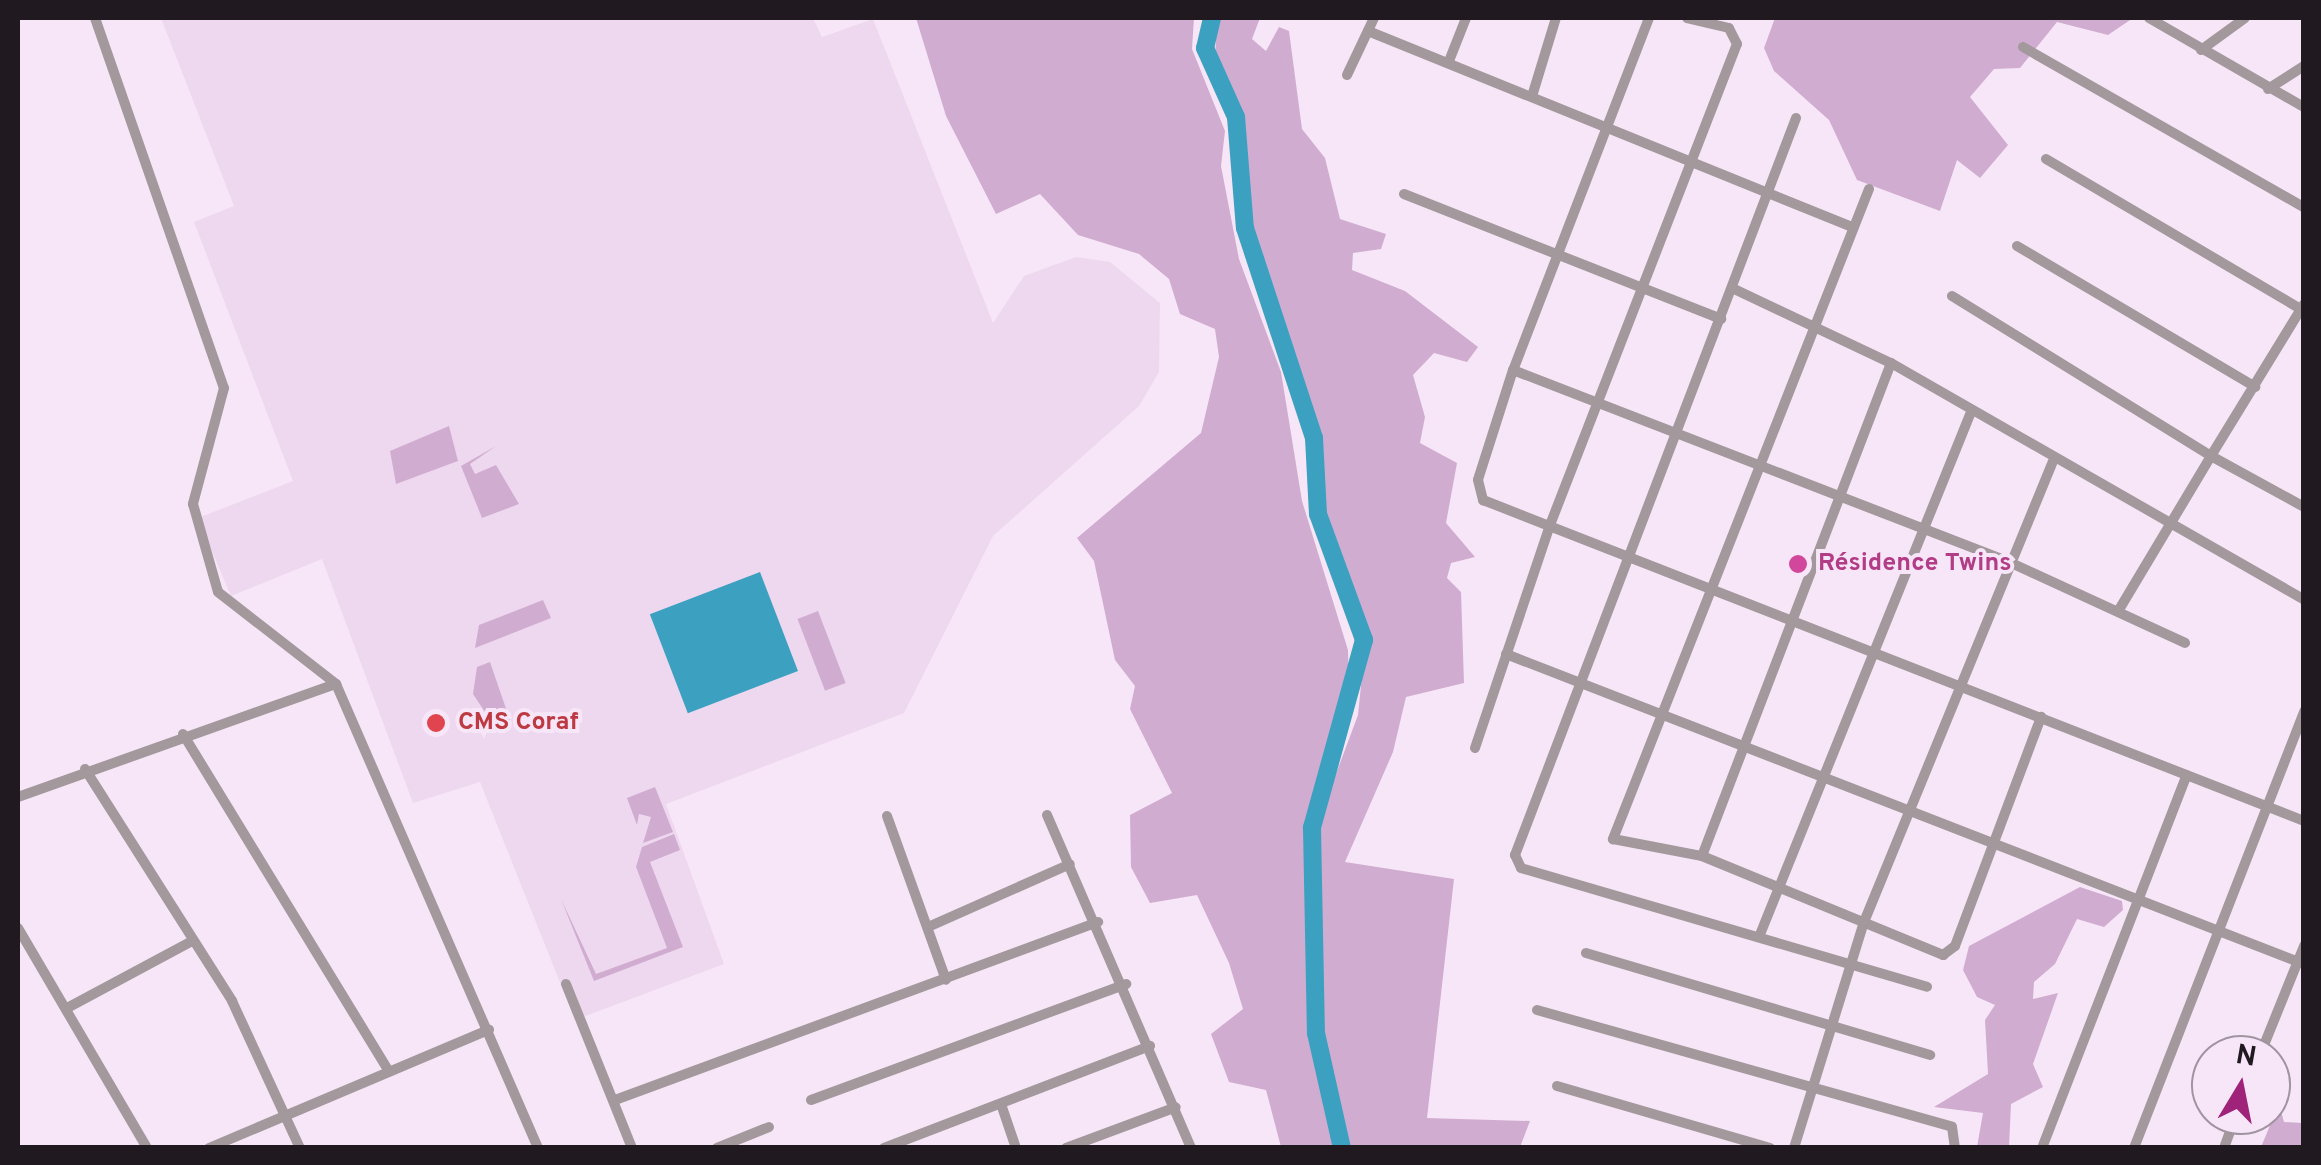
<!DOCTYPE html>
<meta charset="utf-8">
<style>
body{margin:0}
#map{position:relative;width:2321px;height:1165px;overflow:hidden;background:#f7e6f7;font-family:Overpass,sans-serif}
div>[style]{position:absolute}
.built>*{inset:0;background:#eed8ef}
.green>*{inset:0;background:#d0add0;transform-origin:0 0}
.water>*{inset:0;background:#3ca0c0;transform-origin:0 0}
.river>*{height:18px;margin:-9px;padding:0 9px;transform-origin:9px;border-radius:9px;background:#3ca0c0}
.minor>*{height:10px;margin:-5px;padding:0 5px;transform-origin:5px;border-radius:5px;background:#a3989b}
.dots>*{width:28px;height:28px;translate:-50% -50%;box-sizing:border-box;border:5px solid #f7e6f7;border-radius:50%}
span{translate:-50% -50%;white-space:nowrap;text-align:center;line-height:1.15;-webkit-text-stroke:8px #f7e6f7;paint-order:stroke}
.hotel-label{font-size:25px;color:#b23c85;font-weight:700}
.left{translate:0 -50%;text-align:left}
.health-label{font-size:25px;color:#be3a42;font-weight:700}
.frame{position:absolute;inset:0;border:20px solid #201a20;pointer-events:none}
.north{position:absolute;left:2191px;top:1035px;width:100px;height:100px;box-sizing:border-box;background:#f7e6f7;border:2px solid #a194a1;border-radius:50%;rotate:10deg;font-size:28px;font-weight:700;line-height:40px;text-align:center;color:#201a20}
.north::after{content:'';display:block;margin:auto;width:35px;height:45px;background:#9f2378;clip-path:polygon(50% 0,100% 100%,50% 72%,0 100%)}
</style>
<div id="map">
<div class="built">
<div style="clip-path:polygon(161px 18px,813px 18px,822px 37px,873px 19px,993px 323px,1024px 276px,1076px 257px,1110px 262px,1160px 303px,1159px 372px,1139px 406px,993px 536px,904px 713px,666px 804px,724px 964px,575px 1020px,480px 782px,413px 803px,322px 559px,231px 596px,198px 518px,293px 481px,194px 222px,234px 206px)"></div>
</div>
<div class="green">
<div style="clip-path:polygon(916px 18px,1194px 18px,1192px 49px,1225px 131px,1221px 166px,1239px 259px,1281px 372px,1302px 501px,1348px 650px,1349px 688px,1310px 820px,1310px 1013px,1334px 1147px,1281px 1147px,1266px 1090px,1229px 1082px,1211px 1034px,1243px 1009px,1229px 963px,1197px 895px,1150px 903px,1131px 867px,1130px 815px,1172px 793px,1130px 709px,1135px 686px,1115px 660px,1094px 561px,1077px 538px,1201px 433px,1219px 357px,1215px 329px,1180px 314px,1169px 279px,1139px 254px,1078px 235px,1040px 194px,996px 214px,946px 116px)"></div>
<div style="clip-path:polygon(1217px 18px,1260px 18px,1252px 39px,1266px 51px,1279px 27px,1289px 31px,1302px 129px,1325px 158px,1340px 219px,1386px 234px,1381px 249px,1353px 253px,1352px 270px,1405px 291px,1478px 347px,1467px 362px,1434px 353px,1413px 375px,1425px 417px,1420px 443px,1457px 463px,1446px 523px,1475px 557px,1451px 563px,1447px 578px,1461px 592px,1464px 683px,1406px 697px,1393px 752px,1345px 862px,1454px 879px,1427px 1118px,1530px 1121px,1520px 1147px,1348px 1147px,1339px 1119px,1318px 1006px,1319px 819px,1358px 715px,1367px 626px,1324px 514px,1319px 439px,1254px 243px,1241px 120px,1215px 59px)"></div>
<div style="clip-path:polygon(1775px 18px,2133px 18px,2108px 35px,2057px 22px,2020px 68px,1994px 69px,1970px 97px,2008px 145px,1980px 178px,1957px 160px,1940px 211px,1857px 180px,1829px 120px,1774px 71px,1764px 48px)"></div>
<div style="clip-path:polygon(449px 426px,458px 461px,396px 484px,390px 451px)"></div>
<div style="clip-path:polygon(496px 446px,470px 464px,475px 474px,496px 465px,519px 504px,482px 518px,461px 466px)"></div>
<div style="clip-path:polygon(543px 600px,551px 618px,475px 648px,479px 625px)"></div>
<div style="left:818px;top:611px;width:77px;height:22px;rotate:69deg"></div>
<div style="clip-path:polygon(490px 662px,512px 726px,497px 730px,473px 694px,477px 667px)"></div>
<div style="clip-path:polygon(655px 787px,673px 832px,643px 843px,651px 817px,639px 814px,637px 825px,627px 798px)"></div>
<div style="clip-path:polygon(674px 834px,680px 850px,650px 862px,683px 947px,594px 981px,561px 899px,596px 974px,667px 948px,636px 867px,642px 847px)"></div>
<div style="clip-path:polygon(2080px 887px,2122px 901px,2123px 910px,2104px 927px,2077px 919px,2055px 964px,2034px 982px,2033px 999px,2058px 993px,2033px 1064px,2043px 1087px,2011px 1104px,2009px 1147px,1977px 1147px,1983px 1113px,1934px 1107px,1988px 1074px,1985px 1020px,1995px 1005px,1977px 997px,1963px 970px,1969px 946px)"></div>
<div style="clip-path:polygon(2279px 1104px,2284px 1122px,2303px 1123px,2303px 1147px,2261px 1147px)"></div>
</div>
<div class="water">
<div style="left:760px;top:572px;width:106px;height:118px;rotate:69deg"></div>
</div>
<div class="river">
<div style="left:1212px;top:18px;width:31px;rotate:103deg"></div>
<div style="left:1205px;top:48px;width:76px;rotate:65.8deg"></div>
<div style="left:1236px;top:117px;width:111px;rotate:85.4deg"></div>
<div style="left:1245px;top:228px;width:221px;rotate:71.8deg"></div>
<div style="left:1314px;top:438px;width:76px;rotate:87deg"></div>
<div style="left:1318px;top:514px;width:134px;rotate:69.9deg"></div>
<div style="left:1364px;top:640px;width:195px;rotate:105.5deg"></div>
<div style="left:1312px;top:828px;width:205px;rotate:88.9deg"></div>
<div style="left:1316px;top:1033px;width:118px;rotate:77.3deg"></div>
</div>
<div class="minor">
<div style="left:95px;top:18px;width:392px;rotate:70.8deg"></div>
<div style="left:224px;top:388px;width:120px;rotate:105deg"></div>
<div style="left:193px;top:504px;width:91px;rotate:74.1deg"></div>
<div style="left:218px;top:592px;width:150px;rotate:37.9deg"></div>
<div style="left:336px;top:684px;width:506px;rotate:66.47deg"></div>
<div style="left:1649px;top:18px;width:377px;rotate:111.1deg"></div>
<div style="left:1513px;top:370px;width:115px;rotate:107.7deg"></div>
<div style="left:1478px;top:480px;width:21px;rotate:76deg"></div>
<div style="left:1483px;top:500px;width:882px;rotate:21.35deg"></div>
<div style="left:2149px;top:18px;width:179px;rotate:29.9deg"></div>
<div style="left:1368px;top:31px;width:522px;rotate:22.05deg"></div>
<div style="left:2023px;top:47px;width:323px;rotate:29.7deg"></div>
<div style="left:2201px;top:50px;width:54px;rotate:-36deg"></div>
<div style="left:1449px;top:61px;width:46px;rotate:-68.4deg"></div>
<div style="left:1347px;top:75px;width:63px;rotate:-64.7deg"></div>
<div style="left:2268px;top:89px;width:43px;rotate:-32.6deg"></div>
<div style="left:1533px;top:93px;width:78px;rotate:-73deg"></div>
<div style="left:1796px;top:118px;width:789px;rotate:110.87deg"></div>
<div style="left:1515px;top:855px;width:14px;rotate:65deg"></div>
<div style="left:1521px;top:868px;width:423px;rotate:16.3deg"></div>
<div style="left:2046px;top:159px;width:296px;rotate:30.5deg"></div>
<div style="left:1869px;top:189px;width:699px;rotate:111.5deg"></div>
<div style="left:1613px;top:839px;width:91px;rotate:10.8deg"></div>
<div style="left:1702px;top:856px;width:261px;rotate:22.3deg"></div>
<div style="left:1943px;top:955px;width:15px;rotate:-37deg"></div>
<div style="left:1955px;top:946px;width:245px;rotate:-69.4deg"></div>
<div style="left:1404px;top:194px;width:341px;rotate:21.5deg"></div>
<div style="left:2017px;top:246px;width:277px;rotate:30.6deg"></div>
<div style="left:1732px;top:288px;width:176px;rotate:25.3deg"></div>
<div style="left:1891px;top:363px;width:476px;rotate:29.8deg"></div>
<div style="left:1952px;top:296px;width:304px;rotate:31.7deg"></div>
<div style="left:2211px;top:456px;width:179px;rotate:120.9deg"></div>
<div style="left:2304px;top:304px;width:178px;rotate:121.5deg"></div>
<div style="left:2211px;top:456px;width:106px;rotate:28.7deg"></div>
<div style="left:1513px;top:370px;width:530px;rotate:21.14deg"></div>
<div style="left:2007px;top:561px;width:196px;rotate:24.7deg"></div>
<div style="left:1506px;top:654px;width:856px;rotate:21.23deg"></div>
<div style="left:183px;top:734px;width:391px;rotate:58.6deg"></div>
<div style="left:1475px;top:748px;width:235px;rotate:-71.4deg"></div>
<div style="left:1550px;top:525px;width:516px;rotate:-68.76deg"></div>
<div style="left:1737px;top:44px;width:18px;rotate:-117deg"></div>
<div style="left:1729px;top:28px;width:43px;rotate:-166.6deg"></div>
<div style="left:85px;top:769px;width:275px;rotate:57.6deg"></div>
<div style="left:232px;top:1001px;width:162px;rotate:65.2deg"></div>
<div style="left:18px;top:797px;width:337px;rotate:-19.6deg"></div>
<div style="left:1047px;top:815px;width:363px;rotate:66.6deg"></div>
<div style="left:887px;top:816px;width:174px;rotate:70.2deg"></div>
<div style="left:1702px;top:856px;width:528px;rotate:-69.02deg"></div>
<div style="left:928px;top:927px;width:155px;rotate:-23.9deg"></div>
<div style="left:18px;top:928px;width:255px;rotate:59.6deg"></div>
<div style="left:1759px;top:937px;width:566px;rotate:-68.01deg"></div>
<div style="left:1586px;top:953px;width:359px;rotate:16.5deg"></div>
<div style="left:566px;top:984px;width:177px;rotate:68.1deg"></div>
<div style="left:69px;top:1007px;width:140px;rotate:-28.2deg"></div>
<div style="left:1537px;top:1010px;width:431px;rotate:15.7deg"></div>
<div style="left:1952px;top:1127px;width:21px;rotate:82deg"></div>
<div style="left:2260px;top:1055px;width:118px;rotate:-68deg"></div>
<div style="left:1557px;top:1086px;width:222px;rotate:16.2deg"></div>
<div style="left:615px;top:1100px;width:515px;rotate:-20.23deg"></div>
<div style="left:811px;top:1100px;width:336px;rotate:-20.2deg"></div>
<div style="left:1001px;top:1104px;width:46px;rotate:71.2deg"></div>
<div style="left:209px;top:1148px;width:304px;rotate:-22.9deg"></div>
<div style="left:717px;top:1148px;width:56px;rotate:-22deg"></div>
<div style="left:884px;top:1148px;width:285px;rotate:-21deg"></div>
<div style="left:1066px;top:1148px;width:117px;rotate:-20.4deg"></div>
<div style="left:1794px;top:1148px;width:237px;rotate:-72.8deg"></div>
<div style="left:1864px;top:922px;width:497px;rotate:-67.7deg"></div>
<div style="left:2042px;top:1148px;width:400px;rotate:-68.8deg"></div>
<div style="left:2134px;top:1148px;width:469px;rotate:-68.7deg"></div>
<div style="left:2224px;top:1148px;width:35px;rotate:-70deg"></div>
</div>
<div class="dots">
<div style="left:1798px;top:564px;background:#d1479c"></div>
<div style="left:436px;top:723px;background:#e0444e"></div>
</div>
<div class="hotel-label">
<span class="left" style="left:1818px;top:564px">Résidence Twins</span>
</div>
<div class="health-label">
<span class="left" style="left:458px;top:723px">CMS Coraf</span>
</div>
<div class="frame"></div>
<div class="north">N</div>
</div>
